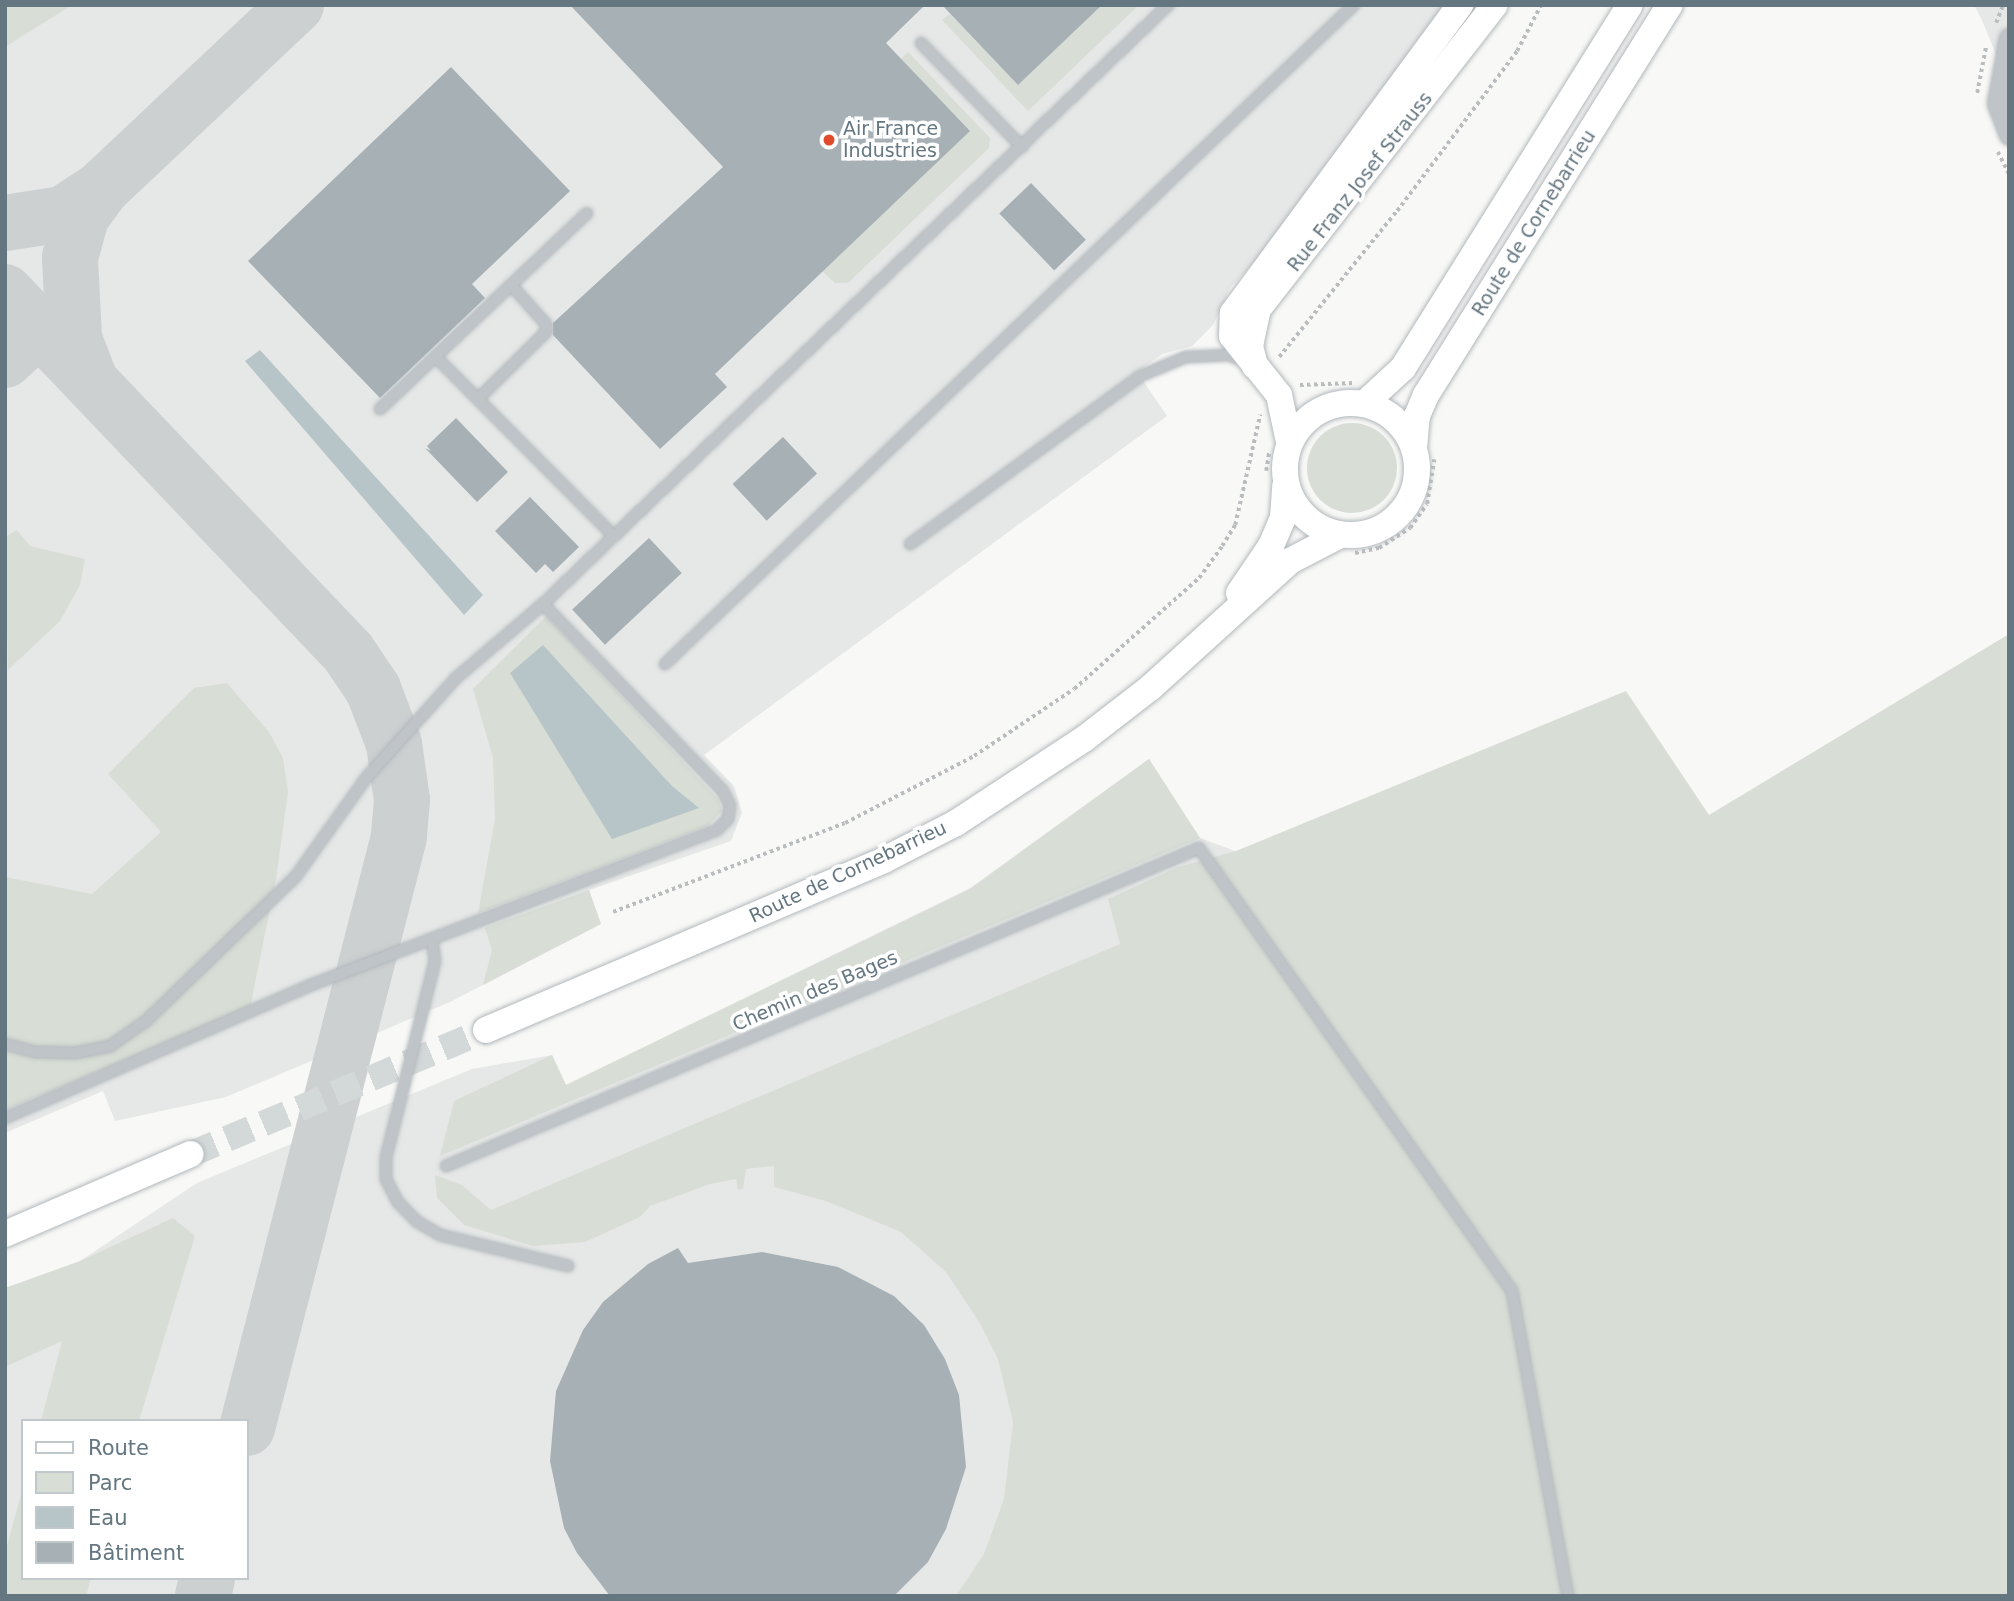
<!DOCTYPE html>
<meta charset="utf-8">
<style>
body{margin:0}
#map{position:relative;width:2014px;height:1601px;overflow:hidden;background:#f8f8f6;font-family:"DejaVu Sans",sans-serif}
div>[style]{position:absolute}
.built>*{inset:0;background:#e6e8e7}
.green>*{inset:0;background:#d8ddd5}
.round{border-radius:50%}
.water>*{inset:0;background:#b7c5c8}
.taxiway>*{height:56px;margin:-28px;padding:0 28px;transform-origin:28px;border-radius:28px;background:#ccd0d1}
.building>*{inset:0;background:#a6b0b5;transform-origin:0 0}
.secondary-tunnel>*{height:26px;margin-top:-13px;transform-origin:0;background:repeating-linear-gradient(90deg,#d3d8d8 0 26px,transparent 0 39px)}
.path>*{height:3.5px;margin-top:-1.75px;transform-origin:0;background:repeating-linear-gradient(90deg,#babdc0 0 3.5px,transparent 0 7px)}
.roads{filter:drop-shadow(0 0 2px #b2b8bc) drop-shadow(0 0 2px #b2b8bc)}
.lane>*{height:10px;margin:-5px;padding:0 5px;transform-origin:5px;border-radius:5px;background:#bfc4c8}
.street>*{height:19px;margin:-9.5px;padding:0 9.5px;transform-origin:9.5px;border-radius:9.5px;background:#bfc4c8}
.secondary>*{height:26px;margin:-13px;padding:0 13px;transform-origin:13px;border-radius:13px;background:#fff}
.secondary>.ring{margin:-13px;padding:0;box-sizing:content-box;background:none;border:26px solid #fff;border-radius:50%}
.dots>*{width:19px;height:19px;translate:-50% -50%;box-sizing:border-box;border:4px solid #fff;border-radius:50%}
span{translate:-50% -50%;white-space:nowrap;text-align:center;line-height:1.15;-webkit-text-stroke:7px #fff;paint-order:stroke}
.poi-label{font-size:19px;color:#647680}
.left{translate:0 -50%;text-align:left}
.street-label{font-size:19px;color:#647680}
.frame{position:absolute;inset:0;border:7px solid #647680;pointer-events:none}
.legend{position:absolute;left:21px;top:1419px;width:228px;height:161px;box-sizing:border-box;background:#fff;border:2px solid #c1c8cc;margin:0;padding:9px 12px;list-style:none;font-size:21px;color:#647680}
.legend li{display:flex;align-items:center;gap:14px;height:35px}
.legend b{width:35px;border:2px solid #c1c8cc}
</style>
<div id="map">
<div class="built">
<div style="clip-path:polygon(5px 5px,1454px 5px,1415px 42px,1415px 48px,1301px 212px,1230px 288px,1213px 325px,1192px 346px,1162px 354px,1137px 372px,1167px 416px,704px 755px,734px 786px,742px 813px,731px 841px,589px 890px,601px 924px,450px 1002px,226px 1097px,115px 1121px,103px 1091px,5px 1133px)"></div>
<div style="clip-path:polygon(1974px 5px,2009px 5px,2009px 86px,1981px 18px)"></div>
<div style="clip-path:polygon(evenodd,1149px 759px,1200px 838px,1235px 851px,2009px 1596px,5px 1596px,5px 1333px,95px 1290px,80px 1261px,197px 1183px,472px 1069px,552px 1055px,566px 1085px,970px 888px,1149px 759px,23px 1421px,247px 1421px,247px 1578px,23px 1578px,23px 1421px)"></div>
</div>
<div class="green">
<div style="clip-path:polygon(5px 5px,72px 5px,5px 47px)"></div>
<div style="clip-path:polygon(1102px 5px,1139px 5px,1028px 111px,942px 20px,950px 14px,1018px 85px)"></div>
<div style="clip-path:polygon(908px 52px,990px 138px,989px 148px,848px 283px,835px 283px,822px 271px,969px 131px,901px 59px)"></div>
<div class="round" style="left:1307px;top:423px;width:90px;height:90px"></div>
<div style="clip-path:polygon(17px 530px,30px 546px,85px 559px,80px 585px,60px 621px,8px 670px,5px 537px)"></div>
<div style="clip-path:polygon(evenodd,546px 616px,718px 799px,722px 811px,708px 826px,478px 913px,495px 819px,493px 758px,473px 689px,546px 616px,543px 645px,672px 787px,698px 808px,549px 732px,510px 673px,543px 645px)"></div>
<div style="clip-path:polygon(2009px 634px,2009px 1596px,956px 1596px,984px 1554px,1004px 1499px,1013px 1422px,998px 1359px,981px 1325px,946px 1272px,901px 1232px,826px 1201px,774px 1187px,774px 1166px,746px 1169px,743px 1189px,738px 1190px,736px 1179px,710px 1184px,650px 1206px,640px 1217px,585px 1242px,533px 1246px,464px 1225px,437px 1198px,435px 1175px,462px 1185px,491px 1210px,1120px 944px,1108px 899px,1178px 867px,1236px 851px,1626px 691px,1709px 815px)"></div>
<div style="clip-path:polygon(227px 683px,269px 732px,283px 758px,288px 792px,276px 879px,250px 1008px,5px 1110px,5px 877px,92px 894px,161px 832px,108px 774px,194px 688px)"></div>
<div style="clip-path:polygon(1149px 759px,1200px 838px,440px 1156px,454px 1101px,552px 1055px,566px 1085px,970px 889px)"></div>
<div style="clip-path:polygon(589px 890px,601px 924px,483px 985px,492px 950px,485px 928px)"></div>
<div style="clip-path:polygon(173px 1218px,195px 1236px,139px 1421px,41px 1421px,62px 1341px,5px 1367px,5px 1288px,80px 1261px)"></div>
<div style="clip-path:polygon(23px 1487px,23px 1578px,91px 1578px,86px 1596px,5px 1596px,5px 1553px)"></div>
</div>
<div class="water">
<div style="clip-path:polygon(260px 350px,483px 595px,464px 615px,245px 361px)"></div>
<div style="clip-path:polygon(543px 645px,672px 786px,699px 808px,612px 839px,510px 673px)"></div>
</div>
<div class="taxiway">
<div style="left:5px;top:223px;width:59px;rotate:-8.8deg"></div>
<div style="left:63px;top:214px;width:45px;rotate:-33.3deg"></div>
<div style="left:101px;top:189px;width:268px;rotate:-43.3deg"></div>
<div style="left:5px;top:292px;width:497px;rotate:46.4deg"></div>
<div style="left:348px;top:652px;width:45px;rotate:56deg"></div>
<div style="left:373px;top:689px;width:59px;rotate:69.1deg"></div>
<div style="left:394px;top:744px;width:57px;rotate:81.9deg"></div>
<div style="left:402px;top:800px;width:37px;rotate:95deg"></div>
<div style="left:399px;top:837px;width:610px;rotate:104.42deg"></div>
<div style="left:5px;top:360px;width:47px;rotate:-43.3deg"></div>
<div style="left:88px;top:375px;width:40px;rotate:-111deg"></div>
<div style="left:74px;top:338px;width:80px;rotate:-92.9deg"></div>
<div style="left:70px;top:258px;width:42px;rotate:-75deg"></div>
<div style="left:81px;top:217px;width:34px;rotate:-54deg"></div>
<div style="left:203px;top:1596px;width:18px;rotate:-77deg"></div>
</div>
<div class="building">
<div style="clip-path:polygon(570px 5px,925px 5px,886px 43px,970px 131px,715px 374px,727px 387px,660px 449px,553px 335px,553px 323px,723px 167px)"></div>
<div style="clip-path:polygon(942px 5px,1102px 5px,1018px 85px)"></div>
<div style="clip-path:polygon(451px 67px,570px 191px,472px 284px,485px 298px,380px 398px,248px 261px)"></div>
<div style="left:1031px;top:183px;width:79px;height:44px;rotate:46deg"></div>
<div style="clip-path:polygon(456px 418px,508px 472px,477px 502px,425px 448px,431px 451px,427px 446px)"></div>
<div style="left:783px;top:437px;width:50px;height:69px;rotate:47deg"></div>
<div style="clip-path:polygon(530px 497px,579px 547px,553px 572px,545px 564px,536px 573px,495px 531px)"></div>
<div style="left:649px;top:538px;width:48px;height:105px;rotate:47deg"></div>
<div style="clip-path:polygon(678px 1248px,688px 1263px,762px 1252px,838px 1267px,894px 1296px,924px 1325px,945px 1359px,959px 1395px,966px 1467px,946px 1529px,928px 1562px,894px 1596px,610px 1596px,577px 1553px,564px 1528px,550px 1461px,556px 1391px,583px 1330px,603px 1302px,648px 1264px)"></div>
</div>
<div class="secondary-tunnel">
<div style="left:191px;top:1154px;width:320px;rotate:-22.8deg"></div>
</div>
<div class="path">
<div style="left:1996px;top:23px;width:19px;rotate:-69deg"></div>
<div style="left:1977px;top:93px;width:48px;rotate:-79.2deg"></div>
<div style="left:1998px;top:152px;width:25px;rotate:63deg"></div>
<div style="left:1279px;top:357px;width:188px;rotate:-51.1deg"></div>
<div style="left:1397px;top:211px;width:200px;rotate:-53.1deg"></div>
<div style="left:1517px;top:51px;width:52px;rotate:-62.4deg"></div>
<div style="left:1300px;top:385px;width:52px;rotate:-2.2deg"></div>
<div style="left:1266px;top:471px;width:20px;rotate:-81deg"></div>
<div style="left:1355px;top:553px;width:25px;rotate:-12deg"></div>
<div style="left:1379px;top:548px;width:37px;rotate:-33deg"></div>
<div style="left:1410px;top:528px;width:29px;rotate:-55deg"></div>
<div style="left:1427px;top:504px;width:45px;rotate:-81deg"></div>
<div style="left:613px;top:912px;width:248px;rotate:-21deg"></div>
<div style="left:845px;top:823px;width:145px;rotate:-27.4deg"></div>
<div style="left:974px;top:756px;width:120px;rotate:-33.8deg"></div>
<div style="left:1074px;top:689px;width:167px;rotate:-41.6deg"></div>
<div style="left:1199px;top:578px;width:39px;rotate:-54deg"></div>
<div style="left:1222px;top:546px;width:25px;rotate:-58deg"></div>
<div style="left:1235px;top:525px;width:113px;rotate:-77.2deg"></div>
</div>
<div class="roads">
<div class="lane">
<div style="left:921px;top:43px;width:145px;rotate:45.8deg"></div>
<div style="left:436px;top:357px;width:252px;rotate:45.2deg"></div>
<div style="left:478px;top:399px;width:97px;rotate:-44.6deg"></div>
<div style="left:547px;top:331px;width:7px;rotate:-98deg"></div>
<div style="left:546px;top:324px;width:51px;rotate:-131.8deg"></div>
<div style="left:380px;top:409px;width:285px;rotate:-43.4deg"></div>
<div style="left:910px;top:544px;width:285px;rotate:-36.1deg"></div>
<div style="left:1140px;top:376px;width:50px;rotate:-22.4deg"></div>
<div style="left:1186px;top:357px;width:43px;rotate:-2.7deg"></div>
<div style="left:1229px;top:355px;width:13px;rotate:23deg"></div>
<div style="left:665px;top:664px;width:953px;rotate:-43.73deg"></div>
<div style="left:432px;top:939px;width:22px;rotate:82deg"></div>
<div style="left:435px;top:961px;width:202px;rotate:104deg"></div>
<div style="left:386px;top:1157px;width:22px;rotate:90deg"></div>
<div style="left:386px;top:1179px;width:25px;rotate:63deg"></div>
<div style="left:397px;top:1201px;width:28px;rotate:46deg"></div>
<div style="left:416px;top:1221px;width:28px;rotate:30deg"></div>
<div style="left:440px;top:1235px;width:132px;rotate:13.6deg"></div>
<div style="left:5px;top:1044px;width:31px;rotate:15deg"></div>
<div style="left:35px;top:1052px;width:40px;rotate:1.4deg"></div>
<div style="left:75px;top:1053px;width:36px;rotate:-11deg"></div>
<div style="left:110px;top:1046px;width:44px;rotate:-34.8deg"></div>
<div style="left:146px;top:1021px;width:209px;rotate:-44deg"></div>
<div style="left:296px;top:876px;width:122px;rotate:-54.4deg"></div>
<div style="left:367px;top:777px;width:133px;rotate:-48deg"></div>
<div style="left:456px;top:678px;width:114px;rotate:-40.4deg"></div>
<div style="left:543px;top:604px;width:866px;rotate:-43.78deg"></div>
<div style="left:5px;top:1118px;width:334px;rotate:-23.5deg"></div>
<div style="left:311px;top:985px;width:435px;rotate:-20.9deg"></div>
<div style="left:717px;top:830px;width:16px;rotate:-45deg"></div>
<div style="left:728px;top:819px;width:14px;rotate:-82deg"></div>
<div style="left:730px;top:805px;width:16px;rotate:-117deg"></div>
<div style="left:723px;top:791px;width:260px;rotate:-133.9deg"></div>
<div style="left:446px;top:1166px;width:817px;rotate:-22.89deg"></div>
<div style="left:1199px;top:848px;width:542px;rotate:54.76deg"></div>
<div style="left:1512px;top:1291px;width:310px;rotate:79.6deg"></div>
</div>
<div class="street">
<div style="left:2009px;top:38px;width:66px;rotate:100.5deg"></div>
<div style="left:1997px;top:103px;width:34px;rotate:69deg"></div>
</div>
<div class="secondary">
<div style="left:1255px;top:366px;width:21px;rotate:-104deg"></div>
<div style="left:1250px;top:346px;width:38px;rotate:-78deg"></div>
<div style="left:1258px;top:309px;width:385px;rotate:-52.1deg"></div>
<div class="ring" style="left:1285px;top:403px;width:106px;height:106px"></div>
<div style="left:1364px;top:404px;width:53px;rotate:-42.7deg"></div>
<div style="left:1403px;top:368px;width:428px;rotate:-58deg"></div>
<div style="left:1289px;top:442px;width:48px;rotate:-102deg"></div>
<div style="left:1279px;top:395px;width:75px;rotate:-128.5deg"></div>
<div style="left:1232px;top:336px;width:23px;rotate:-88deg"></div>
<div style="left:1233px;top:313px;width:383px;rotate:-53.6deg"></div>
<div style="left:1414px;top:448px;width:32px;rotate:-85deg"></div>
<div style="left:1417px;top:416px;width:23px;rotate:-67deg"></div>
<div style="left:1426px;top:395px;width:460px;rotate:-58deg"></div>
<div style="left:1239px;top:593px;width:57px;rotate:-55.8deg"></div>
<div style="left:1271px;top:546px;width:30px;rotate:-67deg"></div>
<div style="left:1283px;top:518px;width:32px;rotate:-86deg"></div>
<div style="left:486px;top:1030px;width:433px;rotate:-23.1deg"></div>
<div style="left:884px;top:860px;width:81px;rotate:-27.2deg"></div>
<div style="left:956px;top:823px;width:153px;rotate:-33.3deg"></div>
<div style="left:1084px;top:739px;width:83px;rotate:-37.7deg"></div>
<div style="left:1150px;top:688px;width:189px;rotate:-42.2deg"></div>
<div style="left:1290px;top:561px;width:56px;rotate:-27.5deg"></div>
<div style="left:5px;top:1234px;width:202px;rotate:-23.3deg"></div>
</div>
</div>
<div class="dots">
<div style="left:829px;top:140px;background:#e14b2d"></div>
</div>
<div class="poi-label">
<span class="left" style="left:843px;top:140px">Air France<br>Industries</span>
</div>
<div class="street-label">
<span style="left:1360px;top:182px;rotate:-52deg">Rue Franz Josef Strauss</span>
<span style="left:1534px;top:223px;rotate:-58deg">Route de Cornebarrieu</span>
<span style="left:848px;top:872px;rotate:-25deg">Route de Cornebarrieu</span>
<span style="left:815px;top:991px;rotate:-23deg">Chemin des Bages</span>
</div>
<div class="frame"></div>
<ul class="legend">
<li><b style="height:9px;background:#fff"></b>Route</li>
<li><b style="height:19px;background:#d8ddd5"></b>Parc</li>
<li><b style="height:19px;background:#b7c5c8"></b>Eau</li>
<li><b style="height:19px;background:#a6b0b5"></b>Bâtiment</li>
</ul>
</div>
